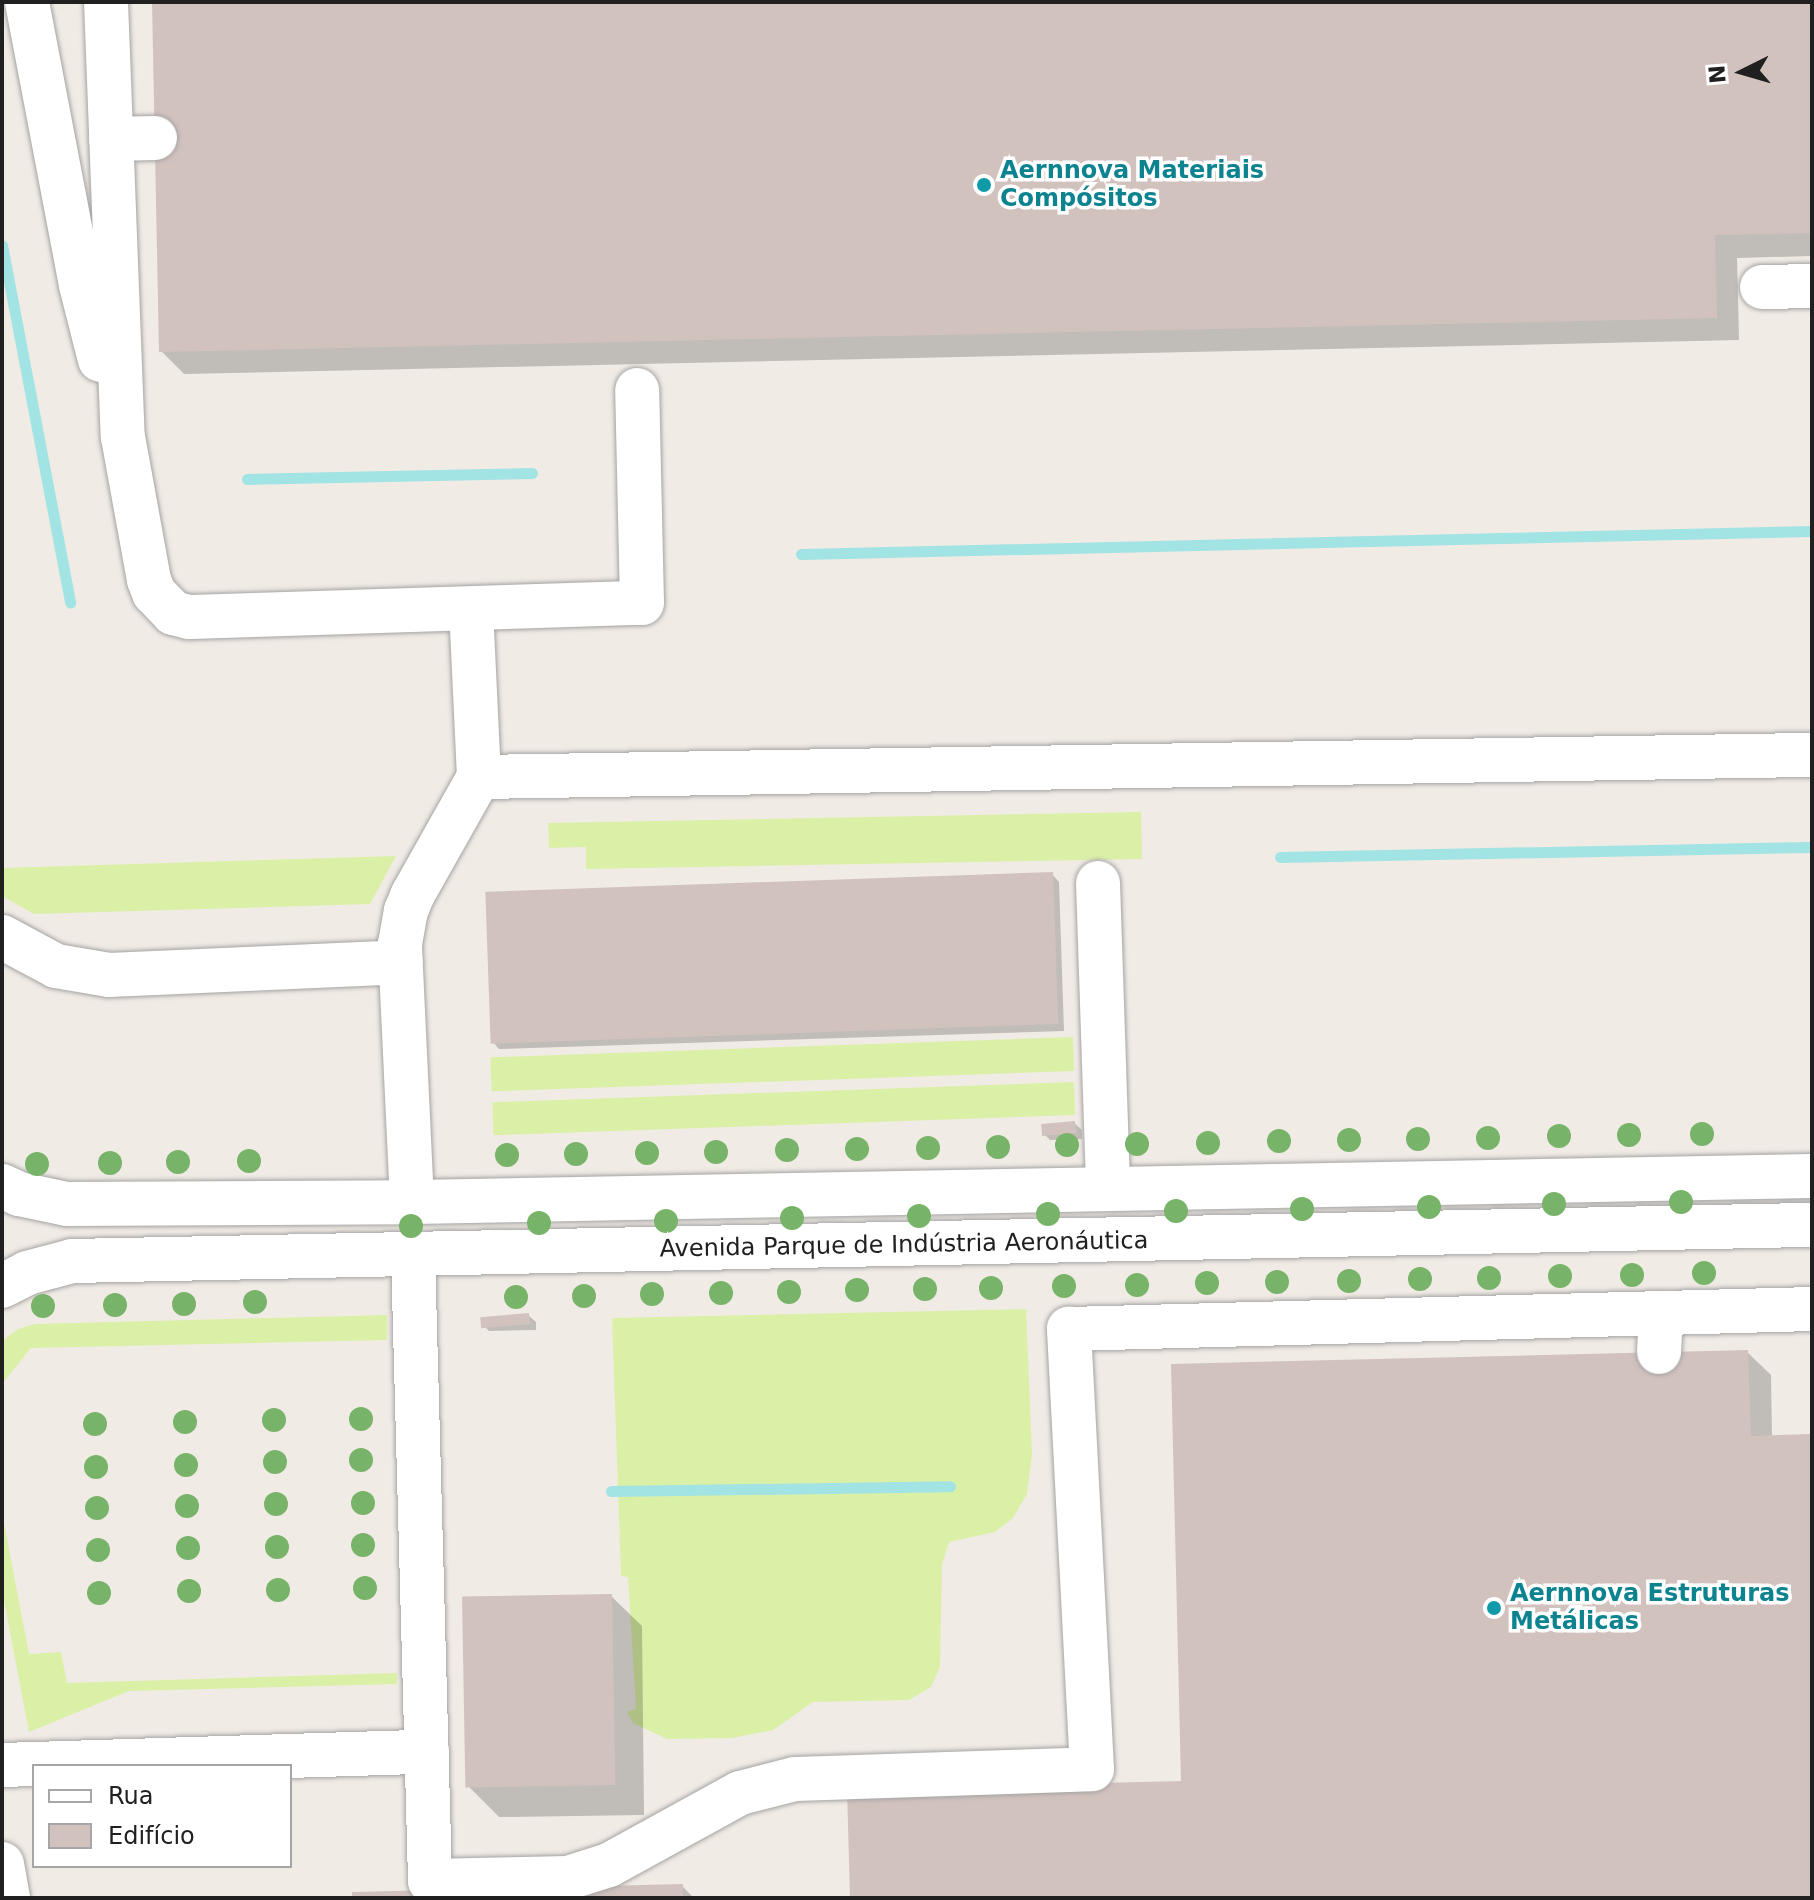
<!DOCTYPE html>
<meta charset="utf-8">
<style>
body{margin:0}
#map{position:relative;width:1814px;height:1900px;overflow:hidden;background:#f1ebe5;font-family:"DejaVu Sans",sans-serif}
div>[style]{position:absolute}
.grass>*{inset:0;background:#dbf0a7;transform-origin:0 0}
.shadow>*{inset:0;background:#0003}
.stream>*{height:11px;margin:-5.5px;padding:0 5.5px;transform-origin:5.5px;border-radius:5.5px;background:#a2e3e3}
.building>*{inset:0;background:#d2c2be;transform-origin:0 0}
.roads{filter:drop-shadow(0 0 2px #a4a4a4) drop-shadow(0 0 2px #a4a4a4)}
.minor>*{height:44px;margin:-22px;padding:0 22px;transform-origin:22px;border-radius:22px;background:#fff}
.trees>*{width:24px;height:24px;margin:-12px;border-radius:50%;background:#77b368}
.dots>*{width:22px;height:22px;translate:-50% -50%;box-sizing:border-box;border:4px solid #fff;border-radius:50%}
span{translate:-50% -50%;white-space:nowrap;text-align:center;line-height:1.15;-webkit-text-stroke:7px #fff;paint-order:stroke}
.culture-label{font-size:24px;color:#0d838f;font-weight:700}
.left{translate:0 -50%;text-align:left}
.street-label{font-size:24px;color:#202020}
.frame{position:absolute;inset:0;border:4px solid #202020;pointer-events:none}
.legend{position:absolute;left:32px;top:1764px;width:260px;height:104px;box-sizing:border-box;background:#fff;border:2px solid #a6a6a6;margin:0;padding:10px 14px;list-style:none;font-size:24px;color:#202020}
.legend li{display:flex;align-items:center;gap:16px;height:40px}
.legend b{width:40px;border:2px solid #a6a6a6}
.north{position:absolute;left:1702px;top:32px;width:80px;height:80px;-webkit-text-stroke:6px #fff;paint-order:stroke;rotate:265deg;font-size:22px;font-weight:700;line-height:32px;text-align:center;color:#202020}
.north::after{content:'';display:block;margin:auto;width:28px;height:36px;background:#202020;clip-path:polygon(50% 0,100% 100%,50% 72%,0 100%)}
</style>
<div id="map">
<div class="grass">
<div style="clip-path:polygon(1141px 812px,1142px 859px,586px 869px,586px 847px,549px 848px,548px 823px)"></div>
<div style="clip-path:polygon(396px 856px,370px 904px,34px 914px,2px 896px,2px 868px)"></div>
<div style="left:1073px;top:1037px;width:34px;height:583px;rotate:88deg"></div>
<div style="left:1074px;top:1082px;width:33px;height:582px;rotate:88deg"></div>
<div style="clip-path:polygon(1026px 1309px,1032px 1454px,1027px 1494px,1013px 1518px,995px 1532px,949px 1542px,942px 1564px,940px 1667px,931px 1687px,909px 1700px,813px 1702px,773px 1730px,732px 1738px,667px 1739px,633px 1723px,627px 1712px,636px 1708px,628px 1577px,621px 1576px,612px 1318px)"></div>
<div style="clip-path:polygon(387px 1315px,387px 1340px,31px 1348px,2px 1384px,2px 1341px,18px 1329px,35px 1324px)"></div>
<div style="clip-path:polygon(2px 1512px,29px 1654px,61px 1652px,67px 1683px,397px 1673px,397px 1684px,129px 1691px,29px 1732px,2px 1590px)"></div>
</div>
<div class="shadow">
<div style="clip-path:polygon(153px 2px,1812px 2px,1812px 256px,1737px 258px,1739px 340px,184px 374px,161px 351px)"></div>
<div style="clip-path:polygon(1052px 874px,1059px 882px,1064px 1031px,499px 1049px,492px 1041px)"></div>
<div style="clip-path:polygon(1074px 1123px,1082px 1130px,1082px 1139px,1050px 1140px,1043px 1133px)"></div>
<div style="clip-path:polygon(528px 1315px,536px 1322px,536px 1330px,489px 1331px,482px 1324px)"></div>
<div style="clip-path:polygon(1747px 1352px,1771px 1375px,1772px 1437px,1812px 1436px,1812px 1898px,852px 1898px,1183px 1783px)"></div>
<div style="clip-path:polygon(611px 1596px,642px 1626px,644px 1815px,499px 1817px,469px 1787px)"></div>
<div style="clip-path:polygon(682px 1886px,694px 1898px,354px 1898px)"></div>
</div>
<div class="stream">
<div style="left:2px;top:245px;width:364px;rotate:79.2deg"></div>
<div style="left:247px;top:479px;width:285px;rotate:-1.2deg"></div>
<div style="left:801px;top:554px;width:1011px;rotate:-1.3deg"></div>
<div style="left:1280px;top:857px;width:532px;rotate:-1.08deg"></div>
<div style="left:611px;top:1491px;width:339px;rotate:-0.8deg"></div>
</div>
<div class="building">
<div style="clip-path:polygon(152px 2px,1812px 2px,1812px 233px,1715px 235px,1717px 318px,159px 352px)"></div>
<div style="left:1053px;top:872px;width:152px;height:568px;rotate:88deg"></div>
<div style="left:1075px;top:1121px;width:12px;height:34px;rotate:85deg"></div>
<div style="left:529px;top:1313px;width:11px;height:49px;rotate:85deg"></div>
<div style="clip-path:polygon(1748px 1350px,1751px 1436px,1812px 1434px,1812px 1898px,850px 1898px,847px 1789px,1181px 1781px,1171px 1364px)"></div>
<div style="left:612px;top:1594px;width:191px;height:150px;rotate:89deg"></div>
<div style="clip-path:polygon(683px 1884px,683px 1898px,352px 1898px,352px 1892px)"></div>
</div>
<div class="roads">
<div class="minor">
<div style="left:27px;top:2px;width:288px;rotate:79.2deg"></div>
<div style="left:81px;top:285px;width:77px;rotate:75.8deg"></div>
<div style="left:106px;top:2px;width:435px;rotate:87.8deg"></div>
<div style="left:123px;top:437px;width:145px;rotate:79.7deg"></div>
<div style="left:149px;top:580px;width:14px;rotate:69deg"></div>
<div style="left:154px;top:593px;width:28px;rotate:46deg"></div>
<div style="left:173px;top:613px;width:16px;rotate:14deg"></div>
<div style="left:189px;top:617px;width:453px;rotate:-1.8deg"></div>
<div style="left:642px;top:603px;width:213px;rotate:-91.3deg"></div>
<div style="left:111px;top:139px;width:44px;rotate:-1.3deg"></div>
<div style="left:1762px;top:287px;width:50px;rotate:-1.1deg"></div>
<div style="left:479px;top:777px;width:1333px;rotate:-0.95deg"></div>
<div style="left:1098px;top:883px;width:306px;rotate:88.1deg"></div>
<div style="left:2px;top:937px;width:61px;rotate:28.2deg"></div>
<div style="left:56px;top:966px;width:54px;rotate:9.6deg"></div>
<div style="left:109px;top:975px;width:292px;rotate:-2.5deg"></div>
<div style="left:2px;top:1186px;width:19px;rotate:25deg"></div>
<div style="left:19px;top:1194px;width:49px;rotate:11.8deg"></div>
<div style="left:67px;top:1204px;width:345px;rotate:-0.3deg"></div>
<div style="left:412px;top:1202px;width:1400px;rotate:-1.06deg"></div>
<div style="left:412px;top:1202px;width:258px;rotate:-92.7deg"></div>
<div style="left:400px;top:944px;width:34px;rotate:-80deg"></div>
<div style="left:406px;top:911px;width:18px;rotate:-68deg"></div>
<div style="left:413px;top:894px;width:134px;rotate:-60.6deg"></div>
<div style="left:479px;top:777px;width:167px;rotate:-92.7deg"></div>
<div style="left:413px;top:1255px;width:626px;rotate:88.44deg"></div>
<div style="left:430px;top:1881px;width:138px;rotate:-1.2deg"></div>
<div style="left:568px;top:1878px;width:43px;rotate:-17.6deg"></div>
<div style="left:609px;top:1865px;width:149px;rotate:-28.8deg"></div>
<div style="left:740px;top:1793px;width:57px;rotate:-14.3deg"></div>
<div style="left:795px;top:1779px;width:297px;rotate:-1.9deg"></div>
<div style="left:1092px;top:1769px;width:441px;rotate:-93deg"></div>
<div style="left:1069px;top:1329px;width:743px;rotate:-1.54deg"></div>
<div style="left:2px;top:1286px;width:28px;rotate:-27deg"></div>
<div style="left:27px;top:1273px;width:47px;rotate:-14.9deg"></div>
<div style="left:72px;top:1261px;width:1740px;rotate:-1.19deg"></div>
<div style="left:1659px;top:1352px;width:39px;rotate:-87deg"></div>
<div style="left:2px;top:1765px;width:425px;rotate:-1.8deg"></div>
<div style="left:2px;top:1864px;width:35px;rotate:80deg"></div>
</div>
</div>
<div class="trees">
<div style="left:1702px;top:1134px"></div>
<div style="left:1629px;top:1135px"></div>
<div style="left:1559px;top:1136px"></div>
<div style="left:1488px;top:1138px"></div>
<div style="left:1418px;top:1139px"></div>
<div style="left:1349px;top:1140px"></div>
<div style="left:1279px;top:1141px"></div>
<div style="left:1208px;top:1143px"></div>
<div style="left:1137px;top:1144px"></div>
<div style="left:1067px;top:1145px"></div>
<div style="left:998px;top:1147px"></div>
<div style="left:928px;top:1148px"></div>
<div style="left:857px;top:1149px"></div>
<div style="left:787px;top:1150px"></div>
<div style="left:716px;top:1152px"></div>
<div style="left:647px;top:1153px"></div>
<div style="left:576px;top:1154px"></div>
<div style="left:507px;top:1155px"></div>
<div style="left:249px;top:1161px"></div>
<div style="left:178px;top:1162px"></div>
<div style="left:110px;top:1163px"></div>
<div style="left:37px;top:1164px"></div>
<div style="left:1681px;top:1202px"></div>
<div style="left:1554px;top:1204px"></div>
<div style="left:1429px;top:1207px"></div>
<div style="left:1302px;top:1209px"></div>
<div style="left:1176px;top:1211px"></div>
<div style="left:1048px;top:1214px"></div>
<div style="left:919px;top:1216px"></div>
<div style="left:792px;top:1218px"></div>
<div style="left:666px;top:1221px"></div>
<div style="left:539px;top:1223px"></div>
<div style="left:411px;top:1226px"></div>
<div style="left:1704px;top:1273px"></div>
<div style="left:1632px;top:1275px"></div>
<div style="left:1560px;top:1276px"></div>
<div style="left:1489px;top:1278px"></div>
<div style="left:1420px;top:1279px"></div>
<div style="left:1349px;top:1281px"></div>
<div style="left:1277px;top:1282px"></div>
<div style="left:1207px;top:1283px"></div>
<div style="left:1137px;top:1285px"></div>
<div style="left:1064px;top:1286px"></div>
<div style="left:991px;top:1288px"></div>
<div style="left:925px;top:1289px"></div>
<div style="left:857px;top:1290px"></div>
<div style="left:789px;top:1292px"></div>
<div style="left:721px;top:1293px"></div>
<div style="left:652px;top:1294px"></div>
<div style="left:584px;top:1296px"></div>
<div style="left:516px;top:1297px"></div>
<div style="left:255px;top:1302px"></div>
<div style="left:184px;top:1304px"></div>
<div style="left:115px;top:1305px"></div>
<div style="left:43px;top:1306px"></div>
<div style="left:361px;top:1419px"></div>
<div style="left:274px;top:1420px"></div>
<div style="left:185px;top:1422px"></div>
<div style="left:95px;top:1424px"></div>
<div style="left:361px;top:1460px"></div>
<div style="left:275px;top:1462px"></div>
<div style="left:186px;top:1465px"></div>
<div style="left:96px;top:1467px"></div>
<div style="left:363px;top:1503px"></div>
<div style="left:276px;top:1504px"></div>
<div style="left:187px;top:1506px"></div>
<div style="left:97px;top:1508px"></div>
<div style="left:363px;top:1545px"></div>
<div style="left:277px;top:1547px"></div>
<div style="left:188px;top:1548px"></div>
<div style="left:98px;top:1550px"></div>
<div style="left:365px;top:1588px"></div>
<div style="left:278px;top:1590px"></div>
<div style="left:189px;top:1591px"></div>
<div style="left:99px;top:1593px"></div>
</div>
<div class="dots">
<div style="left:984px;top:185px;background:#0f9aa8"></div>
<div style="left:1494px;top:1608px;background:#0f9aa8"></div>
</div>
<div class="culture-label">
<span class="left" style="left:1000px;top:185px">Aernnova Materiais<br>Compósitos</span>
<span class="left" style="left:1510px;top:1608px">Aernnova Estruturas<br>Metálicas</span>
</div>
<div class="street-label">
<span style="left:904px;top:1245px;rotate:-1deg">Avenida Parque de Indústria Aeronáutica</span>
</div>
<div class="frame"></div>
<ul class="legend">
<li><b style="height:10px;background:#fff"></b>Rua</li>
<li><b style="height:22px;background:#d2c2be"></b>Edifício</li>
</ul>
<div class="north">N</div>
</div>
